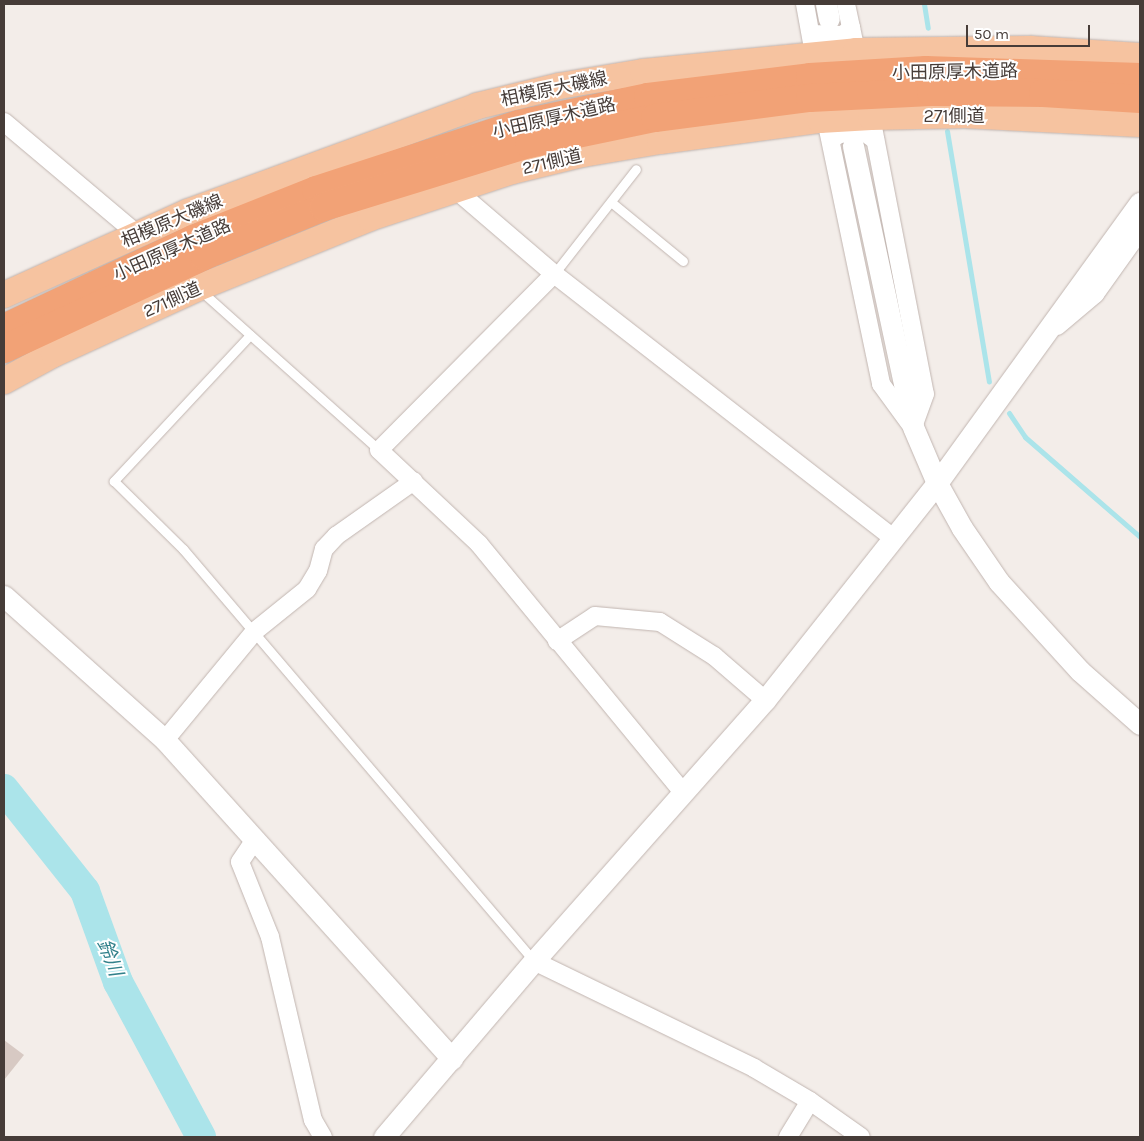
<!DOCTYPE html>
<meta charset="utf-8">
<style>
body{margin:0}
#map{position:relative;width:1144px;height:1141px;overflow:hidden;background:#f3ede9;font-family:Karla,"Noto Sans JP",sans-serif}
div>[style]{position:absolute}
.stream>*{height:5px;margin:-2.5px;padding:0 2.5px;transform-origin:2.5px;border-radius:2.5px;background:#abe4ea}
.river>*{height:30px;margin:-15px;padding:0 15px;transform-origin:15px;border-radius:15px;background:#abe4ea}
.building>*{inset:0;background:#d7c9c3}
.roads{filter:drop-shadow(0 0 1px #c1b5b0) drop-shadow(0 0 1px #c1b5b0)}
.service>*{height:9px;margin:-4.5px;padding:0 4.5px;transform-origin:4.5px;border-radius:4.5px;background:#fff}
.minor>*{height:18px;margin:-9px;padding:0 9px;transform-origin:9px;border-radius:9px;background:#fff}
.tertiary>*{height:21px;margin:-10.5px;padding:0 10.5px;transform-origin:10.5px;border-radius:10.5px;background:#fff}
.primary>*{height:26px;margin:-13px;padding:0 13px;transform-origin:13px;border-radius:13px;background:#f6c3a0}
.motorway>*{height:28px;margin:-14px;padding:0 14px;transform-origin:14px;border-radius:14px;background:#f2a276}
span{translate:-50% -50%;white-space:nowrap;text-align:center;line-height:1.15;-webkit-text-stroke:4px #fff;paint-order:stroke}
.street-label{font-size:18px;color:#463c38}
.water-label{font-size:19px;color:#32818b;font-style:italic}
.frame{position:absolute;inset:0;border:5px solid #463c38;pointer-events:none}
.scale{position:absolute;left:966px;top:25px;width:124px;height:22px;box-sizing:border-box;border:2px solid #463c38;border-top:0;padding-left:6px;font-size:15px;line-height:18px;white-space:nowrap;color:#463c38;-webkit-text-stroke:4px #fff;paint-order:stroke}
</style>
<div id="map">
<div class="stream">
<div style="left:924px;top:4px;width:24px;rotate:81deg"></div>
<div style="left:947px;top:131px;width:254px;rotate:80.5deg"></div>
<div style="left:1009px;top:413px;width:29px;rotate:56deg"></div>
<div style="left:1025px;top:437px;width:152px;rotate:41deg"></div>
</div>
<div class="river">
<div style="left:4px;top:789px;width:130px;rotate:51.5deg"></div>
<div style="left:85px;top:891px;width:97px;rotate:70.1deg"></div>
<div style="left:118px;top:982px;width:176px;rotate:61.8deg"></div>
</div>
<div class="building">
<div style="clip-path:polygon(4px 1040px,24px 1055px,4px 1080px)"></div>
</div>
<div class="roads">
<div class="service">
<div style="left:611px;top:202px;width:93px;rotate:39.3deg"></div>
<div style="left:554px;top:274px;width:133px;rotate:-52deg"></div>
<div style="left:200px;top:290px;width:240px;rotate:41.8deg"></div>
<div style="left:250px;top:335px;width:200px;rotate:133deg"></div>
<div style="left:114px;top:481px;width:97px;rotate:44.6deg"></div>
<div style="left:183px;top:549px;width:541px;rotate:49.57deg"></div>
</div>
<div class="minor">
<div style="left:805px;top:4px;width:51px;rotate:79.8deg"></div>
<div style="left:846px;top:4px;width:48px;rotate:78deg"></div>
<div style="left:811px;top:34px;width:32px;rotate:2deg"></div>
<div style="left:843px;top:35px;width:11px;rotate:-41deg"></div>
<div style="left:871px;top:117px;width:282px;rotate:79deg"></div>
<div style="left:925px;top:394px;width:35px;rotate:110deg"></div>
<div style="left:826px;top:120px;width:270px;rotate:78.2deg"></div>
<div style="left:881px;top:384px;width:51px;rotate:53.8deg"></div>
<div style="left:4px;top:122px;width:174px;rotate:40.1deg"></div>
<div style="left:831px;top:140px;width:10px;rotate:-37deg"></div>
<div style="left:839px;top:134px;width:25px;rotate:-5deg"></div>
<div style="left:864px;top:132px;width:14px;rotate:36deg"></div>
<div style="left:456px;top:190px;width:129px;rotate:40.6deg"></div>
<div style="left:554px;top:274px;width:430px;rotate:37.9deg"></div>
<div style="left:554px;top:274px;width:248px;rotate:134.8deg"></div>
<div style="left:379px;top:450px;width:137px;rotate:43.2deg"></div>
<div style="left:479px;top:544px;width:321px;rotate:50.6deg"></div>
<div style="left:1057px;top:326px;width:50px;rotate:-40.1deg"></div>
<div style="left:1095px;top:294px;width:77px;rotate:-54.5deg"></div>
<div style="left:557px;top:641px;width:45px;rotate:-33.3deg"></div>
<div style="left:595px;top:616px;width:65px;rotate:5.3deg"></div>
<div style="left:660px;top:622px;width:64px;rotate:32.2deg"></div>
<div style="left:714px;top:656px;width:67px;rotate:40.8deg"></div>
<div style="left:165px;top:740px;width:141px;rotate:-50.5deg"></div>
<div style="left:255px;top:631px;width:67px;rotate:-38.9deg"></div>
<div style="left:307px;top:589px;width:21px;rotate:-59deg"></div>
<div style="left:318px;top:571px;width:23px;rotate:-75deg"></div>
<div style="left:324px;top:549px;width:18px;rotate:-47deg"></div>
<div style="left:336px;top:536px;width:95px;rotate:-35.2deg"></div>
<div style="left:254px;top:841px;width:25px;rotate:124deg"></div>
<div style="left:240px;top:862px;width:81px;rotate:68.2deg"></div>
<div style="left:270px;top:937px;width:188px;rotate:76.8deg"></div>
<div style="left:313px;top:1120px;width:20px;rotate:60deg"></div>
<div style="left:534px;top:961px;width:245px;rotate:25.9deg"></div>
<div style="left:754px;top:1068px;width:65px;rotate:30.5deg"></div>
<div style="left:810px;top:1101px;width:62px;rotate:35.2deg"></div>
<div style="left:788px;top:1137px;width:42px;rotate:-58.6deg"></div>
</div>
<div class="tertiary">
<div style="left:826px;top:4px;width:15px;rotate:79deg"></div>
<div style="left:853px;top:146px;width:287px;rotate:77.9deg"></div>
<div style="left:913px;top:427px;width:61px;rotate:66.8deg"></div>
<div style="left:937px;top:483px;width:51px;rotate:60.9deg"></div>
<div style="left:962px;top:528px;width:65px;rotate:55.6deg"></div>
<div style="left:999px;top:582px;width:120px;rotate:47.7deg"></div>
<div style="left:1080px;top:671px;width:80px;rotate:41.5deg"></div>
<div style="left:4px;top:596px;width:216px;rotate:41.8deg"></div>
<div style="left:165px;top:740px;width:429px;rotate:48deg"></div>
<div style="left:384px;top:1137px;width:231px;rotate:-49.6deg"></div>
<div style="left:534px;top:961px;width:349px;rotate:-48.5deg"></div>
<div style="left:765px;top:700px;width:277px;rotate:-51.6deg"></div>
<div style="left:937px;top:483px;width:346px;rotate:-54.1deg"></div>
</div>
<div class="primary">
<div style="left:4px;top:295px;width:202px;rotate:-24.3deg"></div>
<div style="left:188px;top:212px;width:308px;rotate:-20.1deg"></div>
<div style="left:477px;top:106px;width:84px;rotate:-13.7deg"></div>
<div style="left:559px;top:86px;width:85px;rotate:-9.5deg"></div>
<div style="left:643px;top:72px;width:214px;rotate:-5.6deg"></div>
<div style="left:856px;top:51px;width:174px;rotate:-0.7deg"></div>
<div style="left:1030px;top:49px;width:110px;rotate:3.6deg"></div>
<div style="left:4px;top:381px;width:57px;rotate:-28.4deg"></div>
<div style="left:54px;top:354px;width:158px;rotate:-24.6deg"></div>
<div style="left:198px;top:288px;width:186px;rotate:-22.1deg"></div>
<div style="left:370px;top:218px;width:150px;rotate:-18.3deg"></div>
<div style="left:512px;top:171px;width:73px;rotate:-13.5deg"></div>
<div style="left:583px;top:154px;width:78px;rotate:-9.6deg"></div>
<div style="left:660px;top:141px;width:161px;rotate:-7.5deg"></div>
<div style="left:820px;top:120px;width:51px;rotate:-3.4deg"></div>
<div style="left:871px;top:117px;width:93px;rotate:-1.2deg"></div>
<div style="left:964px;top:115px;width:176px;rotate:2.9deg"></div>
</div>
<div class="motorway">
<div style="left:4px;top:328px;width:209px;rotate:-25.2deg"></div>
<div style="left:193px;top:239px;width:132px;rotate:-21.7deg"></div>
<div style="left:316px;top:190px;width:213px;rotate:-18deg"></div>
<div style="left:519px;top:124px;width:132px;rotate:-11.8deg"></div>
<div style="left:648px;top:97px;width:163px;rotate:-7deg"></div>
<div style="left:810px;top:77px;width:116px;rotate:-3.5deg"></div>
<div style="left:926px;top:70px;width:214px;rotate:1.9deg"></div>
<div style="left:4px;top:349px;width:221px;rotate:-24.9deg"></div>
<div style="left:204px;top:256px;width:130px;rotate:-22.2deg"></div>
<div style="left:324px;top:207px;width:214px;rotate:-17.1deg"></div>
<div style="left:529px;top:144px;width:129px;rotate:-11.7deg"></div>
<div style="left:655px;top:118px;width:156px;rotate:-7.4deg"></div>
<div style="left:810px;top:98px;width:121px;rotate:-2.8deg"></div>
<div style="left:931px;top:92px;width:112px;rotate:0.5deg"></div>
<div style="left:1043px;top:93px;width:97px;rotate:3.5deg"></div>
</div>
</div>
<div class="street-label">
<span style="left:955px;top:72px;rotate:-1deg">小田原厚木道路</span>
<span style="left:554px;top:89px;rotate:-12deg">相模原大磯線</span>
<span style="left:954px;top:116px">271側道</span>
<span style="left:554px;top:118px;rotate:-13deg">小田原厚木道路</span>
<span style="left:552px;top:162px;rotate:-13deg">271側道</span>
<span style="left:172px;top:221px;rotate:-23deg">相模原大磯線</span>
<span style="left:172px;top:250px;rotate:-24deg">小田原厚木道路</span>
<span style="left:172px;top:300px;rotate:-24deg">271側道</span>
</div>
<div class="water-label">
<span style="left:109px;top:958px;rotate:69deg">鈴川</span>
</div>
<div class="frame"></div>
<div class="scale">50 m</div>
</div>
